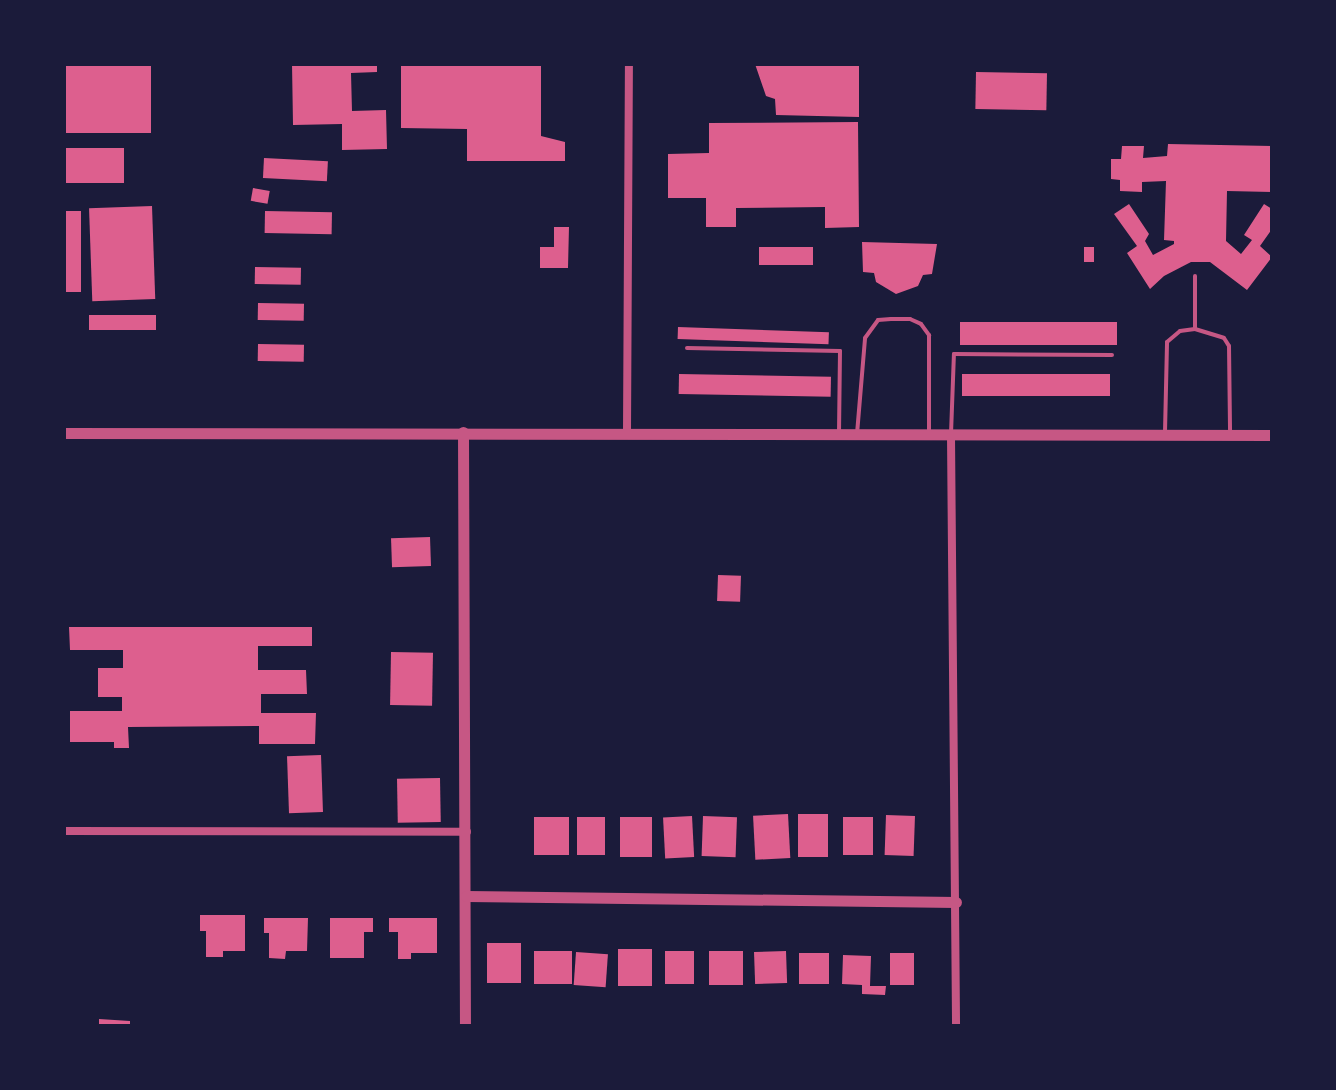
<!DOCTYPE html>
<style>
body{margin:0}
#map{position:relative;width:1336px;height:1090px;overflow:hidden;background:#1b1b3a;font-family:"Noto Serif",serif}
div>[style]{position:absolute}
.building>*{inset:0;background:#dd5f8e;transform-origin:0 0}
.service>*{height:4px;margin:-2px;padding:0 2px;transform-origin:2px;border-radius:2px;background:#c65784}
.minor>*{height:8px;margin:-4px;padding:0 4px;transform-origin:4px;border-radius:4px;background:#c65784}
.tertiary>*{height:11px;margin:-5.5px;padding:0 5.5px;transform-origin:5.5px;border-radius:5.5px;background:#c65784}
span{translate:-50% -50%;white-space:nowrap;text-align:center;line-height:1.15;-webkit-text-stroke:8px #1b1b3a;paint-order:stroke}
.frame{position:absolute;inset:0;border:66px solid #1b1b3a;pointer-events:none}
</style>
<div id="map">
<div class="building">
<div style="left:64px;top:64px;width:87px;height:69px"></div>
<div style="clip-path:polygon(292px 64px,377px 64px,377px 72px,351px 73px,352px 111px,386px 110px,387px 149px,342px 150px,342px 124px,293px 125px)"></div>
<div style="clip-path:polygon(401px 64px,541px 64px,541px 136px,565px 142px,565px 161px,467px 161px,467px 129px,401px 128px)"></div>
<div style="clip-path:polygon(755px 64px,859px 64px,859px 117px,776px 115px,775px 99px,766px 96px)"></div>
<div style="left:976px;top:72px;width:71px;height:37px;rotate:1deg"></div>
<div style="clip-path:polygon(858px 122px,859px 227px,825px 228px,825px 207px,736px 208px,736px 227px,706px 227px,706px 198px,668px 198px,668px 154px,709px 153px,709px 123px)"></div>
<div style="clip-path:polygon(1168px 144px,1272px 146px,1272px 192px,1227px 191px,1226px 241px,1241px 254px,1252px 240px,1244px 235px,1264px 204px,1272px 209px,1272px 229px,1260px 246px,1272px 257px,1247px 290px,1210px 262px,1191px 262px,1164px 276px,1150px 289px,1127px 253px,1137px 246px,1114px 214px,1129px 204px,1149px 234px,1145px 241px,1153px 255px,1174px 244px,1174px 241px,1164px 240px,1166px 181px,1142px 182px,1142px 192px,1120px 191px,1120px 180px,1111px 179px,1111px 159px,1121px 159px,1122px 146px,1144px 146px,1143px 158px,1167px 156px)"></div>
<div style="left:64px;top:148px;width:60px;height:35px"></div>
<div style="left:264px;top:158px;width:64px;height:20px;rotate:3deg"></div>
<div style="left:253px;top:188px;width:17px;height:13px;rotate:10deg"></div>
<div style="left:152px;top:206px;width:93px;height:63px;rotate:88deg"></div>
<div style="left:64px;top:211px;width:17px;height:81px"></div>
<div style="left:265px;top:211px;width:67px;height:22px;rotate:1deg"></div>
<div style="clip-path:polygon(554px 227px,569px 227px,568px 268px,540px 268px,540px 247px,554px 247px)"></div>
<div style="clip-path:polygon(862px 242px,937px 244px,932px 274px,923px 275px,918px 286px,896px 294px,876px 282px,874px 273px,863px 272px)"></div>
<div style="left:759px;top:247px;width:54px;height:18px"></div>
<div style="left:1084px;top:247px;width:10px;height:15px"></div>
<div style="left:255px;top:267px;width:46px;height:17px;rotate:1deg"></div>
<div style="left:258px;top:303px;width:46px;height:17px;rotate:1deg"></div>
<div style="left:156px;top:315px;width:15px;height:67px;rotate:90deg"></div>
<div style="left:960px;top:322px;width:157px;height:23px"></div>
<div style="left:678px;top:327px;width:151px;height:12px;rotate:2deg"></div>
<div style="left:258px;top:344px;width:46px;height:17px;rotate:1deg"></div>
<div style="left:679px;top:374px;width:152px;height:20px;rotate:1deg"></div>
<div style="left:962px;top:374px;width:148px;height:22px"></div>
<div style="left:430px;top:537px;width:29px;height:39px;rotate:88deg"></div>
<div style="left:718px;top:575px;width:23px;height:26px;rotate:2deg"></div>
<div style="clip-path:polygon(69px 627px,312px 627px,312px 646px,258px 646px,258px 670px,306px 670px,307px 694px,261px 694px,261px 713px,316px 713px,315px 744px,259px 744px,259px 726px,128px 727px,129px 748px,114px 748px,114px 742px,70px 742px,70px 711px,122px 711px,122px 697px,98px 697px,98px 668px,123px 668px,123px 650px,70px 650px)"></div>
<div style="left:391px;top:652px;width:42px;height:53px;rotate:1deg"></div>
<div style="left:321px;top:755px;width:57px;height:34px;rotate:88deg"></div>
<div style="left:440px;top:778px;width:44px;height:43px;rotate:89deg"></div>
<div style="left:788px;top:814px;width:44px;height:35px;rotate:87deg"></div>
<div style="left:828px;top:814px;width:43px;height:30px;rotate:90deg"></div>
<div style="left:886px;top:815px;width:29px;height:40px;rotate:2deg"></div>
<div style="left:692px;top:816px;width:41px;height:29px;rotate:87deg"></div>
<div style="left:703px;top:816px;width:34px;height:40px;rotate:2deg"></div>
<div style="left:534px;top:817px;width:35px;height:38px"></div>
<div style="left:577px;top:817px;width:28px;height:38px"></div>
<div style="left:620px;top:817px;width:32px;height:40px"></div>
<div style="left:843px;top:817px;width:30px;height:38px"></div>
<div style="clip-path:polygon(200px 915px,245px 915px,245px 951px,223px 951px,223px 957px,206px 957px,206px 931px,200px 931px)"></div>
<div style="clip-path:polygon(264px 918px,308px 918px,307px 951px,286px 951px,285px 959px,269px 958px,269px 933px,264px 933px)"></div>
<div style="clip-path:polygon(330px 918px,373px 918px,373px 932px,364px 932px,364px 958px,330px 958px)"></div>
<div style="clip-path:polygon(389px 918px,437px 918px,437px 953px,411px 953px,411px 959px,398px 959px,398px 932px,389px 932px)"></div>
<div style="left:487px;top:943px;width:34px;height:40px"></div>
<div style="left:618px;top:949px;width:34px;height:37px"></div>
<div style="left:534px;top:951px;width:38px;height:33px"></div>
<div style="left:665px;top:951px;width:29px;height:33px"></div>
<div style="left:709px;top:951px;width:34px;height:34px"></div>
<div style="left:786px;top:951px;width:32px;height:32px;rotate:88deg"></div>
<div style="left:576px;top:952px;width:32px;height:33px;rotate:4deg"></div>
<div style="left:799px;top:953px;width:30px;height:31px"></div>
<div style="left:890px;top:953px;width:24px;height:32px"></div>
<div style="clip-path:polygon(843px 955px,871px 956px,870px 986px,886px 986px,885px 995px,862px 994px,862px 985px,842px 984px)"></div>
<div style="clip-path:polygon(99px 1019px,130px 1021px,130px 1026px,99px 1026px)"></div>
</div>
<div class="service">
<div style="left:1195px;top:276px;width:53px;rotate:90deg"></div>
<div style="left:687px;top:348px;width:153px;rotate:1.1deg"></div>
<div style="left:840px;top:351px;width:82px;rotate:90.7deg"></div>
<div style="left:1165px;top:432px;width:90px;rotate:-88.7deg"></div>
<div style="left:1167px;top:342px;width:17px;rotate:-40deg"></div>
<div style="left:1180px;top:331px;width:15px;rotate:-8deg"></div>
<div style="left:1195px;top:329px;width:30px;rotate:17deg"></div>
<div style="left:1224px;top:338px;width:9px;rotate:58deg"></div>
<div style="left:1229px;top:346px;width:87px;rotate:89.3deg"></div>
<div style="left:857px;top:434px;width:96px;rotate:-85.2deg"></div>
<div style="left:865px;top:338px;width:22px;rotate:-54deg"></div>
<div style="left:878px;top:320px;width:13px;rotate:-4deg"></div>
<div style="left:891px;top:319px;width:19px"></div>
<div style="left:910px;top:319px;width:12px;rotate:24deg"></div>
<div style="left:921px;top:324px;width:14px;rotate:54deg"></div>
<div style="left:929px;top:335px;width:99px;rotate:90deg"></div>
<div style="left:951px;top:434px;width:80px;rotate:-87.9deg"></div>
<div style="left:954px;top:354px;width:158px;rotate:0.4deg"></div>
</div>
<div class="minor">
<div style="left:627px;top:432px;width:368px;rotate:-89.7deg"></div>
<div style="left:951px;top:436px;width:590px;rotate:89.51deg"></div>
<div style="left:64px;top:831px;width:403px;rotate:0.1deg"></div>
</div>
<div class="tertiary">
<div style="left:463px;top:432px;width:594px;rotate:89.81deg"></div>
<div style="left:64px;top:433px;width:1208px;rotate:0.09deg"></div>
<div style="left:466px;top:896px;width:490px;rotate:0.7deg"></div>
</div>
<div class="frame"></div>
</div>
